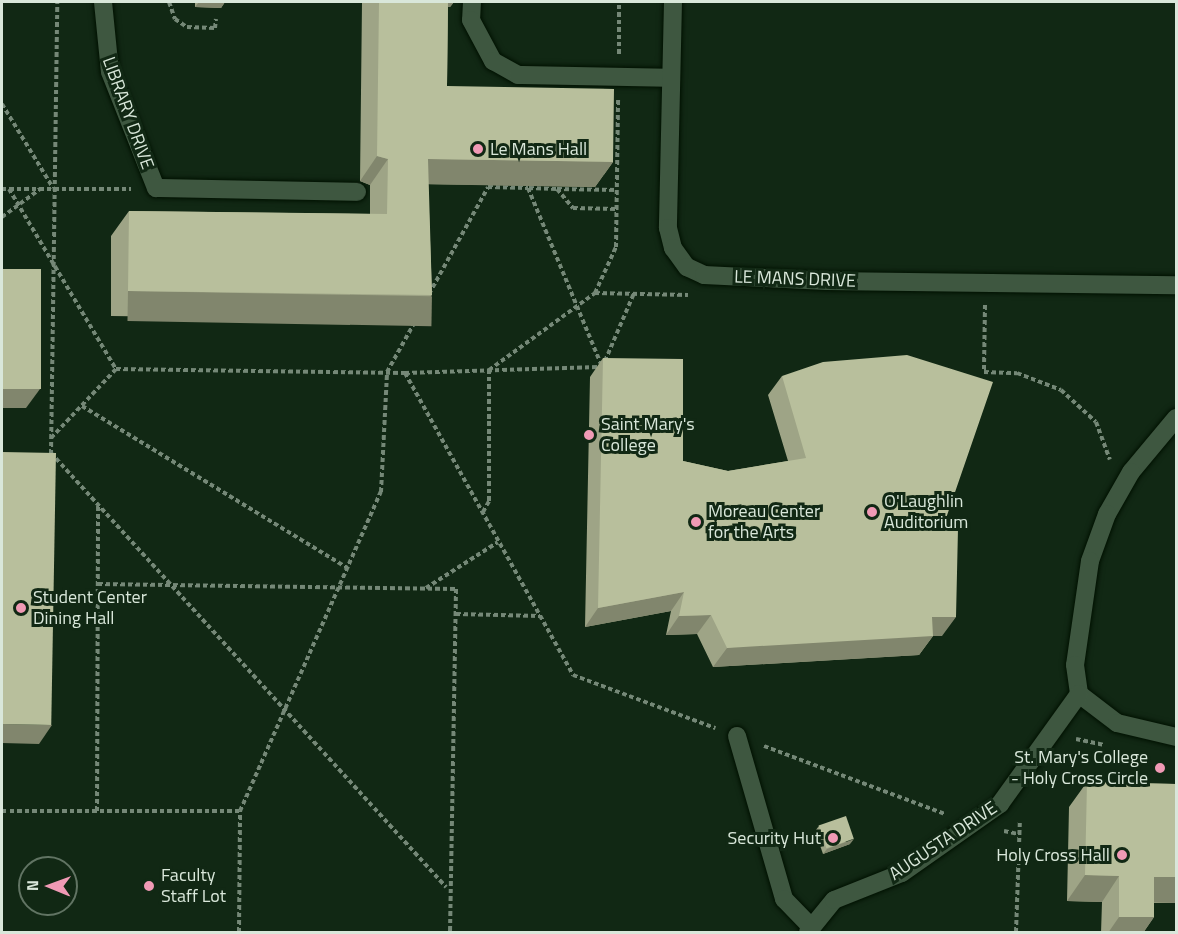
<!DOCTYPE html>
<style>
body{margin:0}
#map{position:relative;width:1178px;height:934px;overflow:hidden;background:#112814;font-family:"Titillium Web",sans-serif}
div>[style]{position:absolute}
.path>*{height:4px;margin-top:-2px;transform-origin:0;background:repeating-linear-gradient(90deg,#758877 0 4.5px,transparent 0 7.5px)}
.roads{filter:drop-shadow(0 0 2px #001101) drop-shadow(0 0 2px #001101)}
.minor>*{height:18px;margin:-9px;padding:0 9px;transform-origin:9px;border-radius:9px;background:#3e5740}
.wall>*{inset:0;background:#9ea486}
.shaded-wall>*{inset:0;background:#81866d;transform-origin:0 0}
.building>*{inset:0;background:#b8bf9c;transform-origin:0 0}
.dots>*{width:16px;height:16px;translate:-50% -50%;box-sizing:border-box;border:3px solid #112814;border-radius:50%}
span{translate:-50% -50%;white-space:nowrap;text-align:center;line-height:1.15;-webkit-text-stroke:6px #112814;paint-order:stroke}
.street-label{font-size:18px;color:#d9e7da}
.poi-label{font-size:18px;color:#d9e7da}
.left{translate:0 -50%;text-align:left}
.right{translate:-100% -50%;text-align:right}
.frame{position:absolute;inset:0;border:3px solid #d9e7da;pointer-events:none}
.north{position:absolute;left:18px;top:856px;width:60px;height:60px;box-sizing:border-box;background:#112814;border:2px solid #617463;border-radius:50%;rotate:271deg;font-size:16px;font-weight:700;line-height:24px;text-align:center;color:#d9e7da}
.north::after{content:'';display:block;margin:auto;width:21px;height:27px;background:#f09ab5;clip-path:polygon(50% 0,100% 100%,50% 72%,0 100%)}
</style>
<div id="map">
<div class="path">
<div style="left:169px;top:2px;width:18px;rotate:71deg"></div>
<div style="left:175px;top:19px;width:14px;rotate:34deg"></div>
<div style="left:187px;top:27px;width:28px;rotate:2deg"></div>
<div style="left:215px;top:28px;width:9px;rotate:-84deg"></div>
<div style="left:619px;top:54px;width:52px;rotate:-90deg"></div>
<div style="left:2px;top:104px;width:98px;rotate:58.7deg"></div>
<div style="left:529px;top:188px;width:28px;rotate:2deg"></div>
<div style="left:557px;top:189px;width:25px;rotate:50deg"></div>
<div style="left:573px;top:208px;width:43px;rotate:1.3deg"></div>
<div style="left:2px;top:189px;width:129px"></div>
<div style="left:9px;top:189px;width:209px;rotate:59.3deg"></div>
<div style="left:557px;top:189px;width:60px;rotate:1deg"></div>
<div style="left:2px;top:217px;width:47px;rotate:-36.4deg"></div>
<div style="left:595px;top:293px;width:93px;rotate:1.2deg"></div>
<div style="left:429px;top:294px;width:122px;rotate:-61.1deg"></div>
<div style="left:488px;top:187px;width:40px;rotate:1.4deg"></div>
<div style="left:528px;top:188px;width:194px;rotate:67.5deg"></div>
<div style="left:985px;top:305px;width:67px;rotate:90.9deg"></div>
<div style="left:984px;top:372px;width:33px;rotate:2deg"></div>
<div style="left:1017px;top:373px;width:47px;rotate:21.1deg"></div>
<div style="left:1061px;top:390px;width:47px;rotate:42.4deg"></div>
<div style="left:1096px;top:422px;width:40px;rotate:69.8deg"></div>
<div style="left:605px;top:361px;width:74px;rotate:-66.9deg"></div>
<div style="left:405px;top:373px;width:346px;rotate:60.9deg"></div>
<div style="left:573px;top:675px;width:152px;rotate:20.5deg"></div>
<div style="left:82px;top:406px;width:311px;rotate:31.4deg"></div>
<div style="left:51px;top:438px;width:95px;rotate:-46.7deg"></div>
<div style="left:116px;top:369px;width:289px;rotate:0.8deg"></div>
<div style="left:405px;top:373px;width:194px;rotate:-1.8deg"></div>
<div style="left:51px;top:453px;width:587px;rotate:47.69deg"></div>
<div style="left:51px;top:454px;width:452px;rotate:-89.2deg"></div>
<div style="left:483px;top:512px;width:13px;rotate:-61deg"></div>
<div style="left:489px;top:501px;width:131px;rotate:-90deg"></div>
<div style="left:489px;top:370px;width:131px;rotate:-36deg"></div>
<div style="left:595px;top:293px;width:51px;rotate:-65.5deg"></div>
<div style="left:616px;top:247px;width:147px;rotate:-89.2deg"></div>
<div style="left:98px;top:584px;width:358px;rotate:0.8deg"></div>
<div style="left:456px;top:589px;width:343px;rotate:91deg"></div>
<div style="left:426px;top:588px;width:85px;rotate:-32.6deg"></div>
<div style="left:456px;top:614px;width:84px;rotate:1.4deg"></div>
<div style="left:1076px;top:739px;width:29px;rotate:12deg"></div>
<div style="left:764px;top:746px;width:193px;rotate:20.6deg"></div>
<div style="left:2px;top:811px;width:238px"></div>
<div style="left:97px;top:811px;width:306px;rotate:-89.8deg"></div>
<div style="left:1004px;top:831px;width:14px;rotate:12deg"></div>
<div style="left:239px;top:932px;width:121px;rotate:-89.5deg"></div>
<div style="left:240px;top:811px;width:349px;rotate:-66.2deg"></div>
<div style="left:381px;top:492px;width:120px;rotate:-87.1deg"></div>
<div style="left:387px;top:372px;width:72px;rotate:-60.9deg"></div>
<div style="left:1016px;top:932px;width:112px;rotate:-88deg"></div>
</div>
<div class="roads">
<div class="minor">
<div style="left:103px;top:2px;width:70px;rotate:84.3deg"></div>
<div style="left:110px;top:72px;width:125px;rotate:68.4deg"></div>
<div style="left:156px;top:188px;width:201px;rotate:1.1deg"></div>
<div style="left:472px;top:2px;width:18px;rotate:93deg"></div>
<div style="left:471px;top:20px;width:47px;rotate:61.8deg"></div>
<div style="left:493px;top:61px;width:29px;rotate:29deg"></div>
<div style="left:518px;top:75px;width:153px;rotate:1.1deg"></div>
<div style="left:673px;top:2px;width:226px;rotate:91.3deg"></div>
<div style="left:668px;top:228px;width:21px;rotate:76deg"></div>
<div style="left:673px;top:248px;width:24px;rotate:54deg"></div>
<div style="left:687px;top:267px;width:19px;rotate:25deg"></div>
<div style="left:704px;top:275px;width:123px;rotate:2.8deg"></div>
<div style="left:827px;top:281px;width:349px;rotate:0.7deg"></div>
<div style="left:1176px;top:418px;width:70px;rotate:129.8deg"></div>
<div style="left:1131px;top:472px;width:48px;rotate:119.7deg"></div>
<div style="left:1107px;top:514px;width:50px;rotate:109.9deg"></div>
<div style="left:1090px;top:561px;width:105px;rotate:98.2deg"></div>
<div style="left:1075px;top:665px;width:29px;rotate:82deg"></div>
<div style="left:1079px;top:694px;width:48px;rotate:37.3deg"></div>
<div style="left:1117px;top:723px;width:61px;rotate:13.3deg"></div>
<div style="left:737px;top:736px;width:170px;rotate:73.9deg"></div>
<div style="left:784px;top:899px;width:37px;rotate:46deg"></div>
<div style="left:808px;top:932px;width:41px;rotate:-50.9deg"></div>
<div style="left:834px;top:900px;width:73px;rotate:-21.7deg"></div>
<div style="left:902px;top:873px;width:120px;rotate:-35.1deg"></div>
<div style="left:1000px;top:804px;width:135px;rotate:-54.3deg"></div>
</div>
</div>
<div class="wall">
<div style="clip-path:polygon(195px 2px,225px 2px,221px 8px,195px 7px)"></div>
<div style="clip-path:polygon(335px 2px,454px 2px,450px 7px,448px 7px,447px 86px,613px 162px,595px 187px,428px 184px,432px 295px,414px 320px,111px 316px,111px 236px,129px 211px,370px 214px,370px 185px,360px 181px,362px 2px)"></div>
<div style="clip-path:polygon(603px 358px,683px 461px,728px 471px,788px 461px,768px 395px,782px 376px,943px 527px,942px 636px,933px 636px,919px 655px,713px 667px,697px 634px,666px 635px,671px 611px,585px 627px,590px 377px)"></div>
<div style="clip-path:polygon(1087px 782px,1176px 784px,1176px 903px,1154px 903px,1154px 917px,1143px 933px,1101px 933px,1102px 902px,1067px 901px,1069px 807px)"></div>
<div style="clip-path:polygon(819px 826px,850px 844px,823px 854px,815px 831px)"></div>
</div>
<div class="shaded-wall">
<div style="clip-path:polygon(199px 2px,225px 2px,221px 8px,195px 7px)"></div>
<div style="clip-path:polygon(434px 2px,454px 2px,450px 7px,431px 6px)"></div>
<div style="clip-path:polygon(377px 156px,388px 159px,370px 185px,360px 181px)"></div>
<div style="clip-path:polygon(428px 159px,613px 162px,595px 187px,410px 184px)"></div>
<div style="left:128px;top:291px;width:304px;height:30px;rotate:1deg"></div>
<div style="clip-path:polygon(2px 389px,40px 389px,26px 408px,2px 408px)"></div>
<div style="clip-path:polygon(684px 592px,671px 611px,585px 627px,598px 608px)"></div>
<div style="clip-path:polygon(711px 615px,697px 634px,666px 635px,679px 616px)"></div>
<div style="clip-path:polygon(932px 617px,956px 617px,942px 636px,933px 636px,919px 655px,713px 667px,727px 648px)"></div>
<div style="clip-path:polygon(2px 724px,52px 725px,39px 744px,2px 743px)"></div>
<div style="clip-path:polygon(854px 839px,850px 844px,823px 854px,827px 849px)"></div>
<div style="clip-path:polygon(1085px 875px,1119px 876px,1102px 902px,1067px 901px)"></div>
<div style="clip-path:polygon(1154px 877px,1176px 877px,1176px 903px,1136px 902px)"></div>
<div style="clip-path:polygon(1119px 917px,1154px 917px,1143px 933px,1108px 933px)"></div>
</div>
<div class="building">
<div style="clip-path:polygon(379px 2px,448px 2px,447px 86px,614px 89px,613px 162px,428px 159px,432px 295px,128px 291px,129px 211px,387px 214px,388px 159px,377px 156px)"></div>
<div style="left:2px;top:269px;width:39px;height:120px"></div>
<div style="clip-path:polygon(907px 355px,993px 382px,943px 527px,958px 529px,956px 617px,932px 617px,933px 636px,727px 648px,711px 615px,679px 616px,684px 592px,598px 608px,603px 358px,683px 359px,683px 461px,728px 471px,806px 458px,782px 376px,823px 362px)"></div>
<div style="left:2px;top:452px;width:54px;height:272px;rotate:1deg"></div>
<div style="clip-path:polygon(1087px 782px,1176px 784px,1176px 877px,1154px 877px,1154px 917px,1119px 917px,1119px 876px,1085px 875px)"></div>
<div style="left:846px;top:816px;width:24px;height:29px;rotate:71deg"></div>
</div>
<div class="dots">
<div style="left:478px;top:149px;background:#f09ab5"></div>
<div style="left:589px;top:435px;background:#f09ab5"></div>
<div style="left:872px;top:512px;background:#f09ab5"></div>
<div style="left:696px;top:522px;background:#f09ab5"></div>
<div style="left:21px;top:608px;background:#f09ab5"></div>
<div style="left:1160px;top:768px;background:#f09ab5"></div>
<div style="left:833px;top:838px;background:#f09ab5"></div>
<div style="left:1122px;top:855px;background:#f09ab5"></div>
<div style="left:149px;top:886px;background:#f09ab5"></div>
</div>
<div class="street-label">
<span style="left:128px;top:113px;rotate:70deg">LIBRARY DRIVE</span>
<span style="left:795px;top:279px;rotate:2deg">LE MANS DRIVE</span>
<span style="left:943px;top:841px;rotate:-34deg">AUGUSTA DRIVE</span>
</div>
<div class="poi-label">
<span class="left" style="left:490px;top:149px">Le Mans Hall</span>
<span class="left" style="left:601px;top:435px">Saint Mary's<br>College</span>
<span class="left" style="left:884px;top:512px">O'Laughlin<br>Auditorium</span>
<span class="left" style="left:708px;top:522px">Moreau Center<br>for the Arts</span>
<span class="left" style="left:33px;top:608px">Student Center<br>Dining Hall</span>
<span class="right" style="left:1148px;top:768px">St. Mary's College<br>- Holy Cross Circle</span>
<span class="right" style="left:821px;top:838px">Security Hut</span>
<span class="right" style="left:1110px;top:855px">Holy Cross Hall</span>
<span class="left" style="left:161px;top:886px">Faculty<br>Staff Lot</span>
</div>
<div class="frame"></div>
<div class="north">N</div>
</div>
